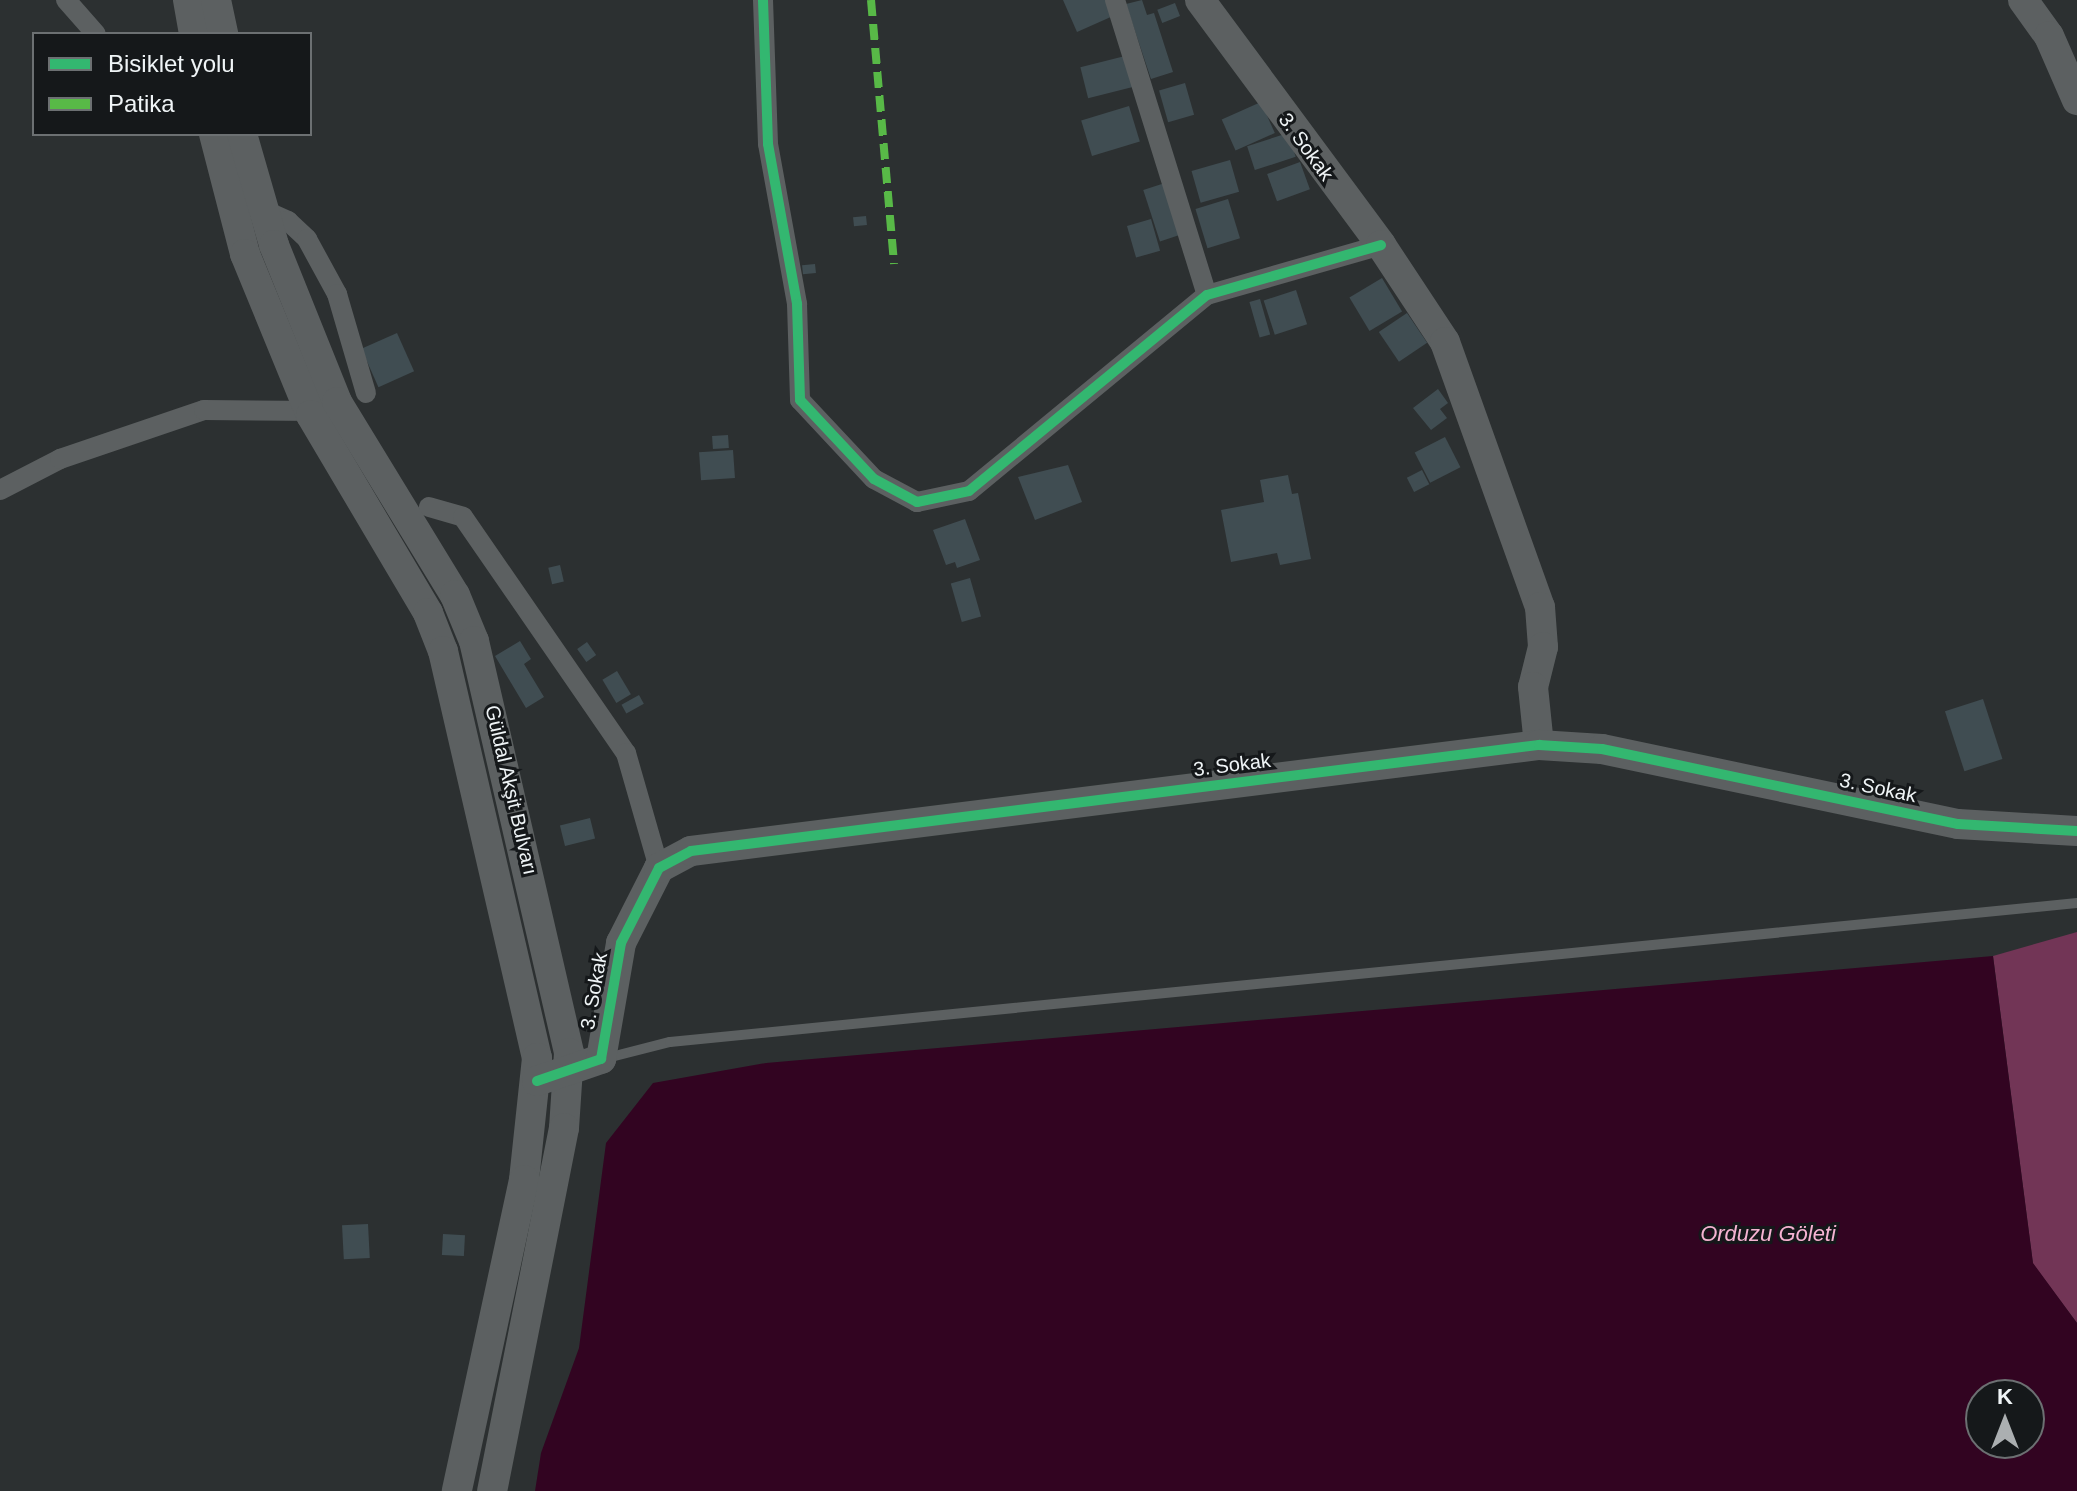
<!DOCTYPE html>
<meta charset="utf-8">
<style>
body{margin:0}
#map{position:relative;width:2077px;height:1491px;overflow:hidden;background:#2c3031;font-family:Helvetica,sans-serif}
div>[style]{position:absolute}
.green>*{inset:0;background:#723556}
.water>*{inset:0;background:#320421}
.building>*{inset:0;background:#404d52;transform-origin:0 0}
.lane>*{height:10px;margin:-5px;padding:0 5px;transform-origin:5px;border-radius:5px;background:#5c6061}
.street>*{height:20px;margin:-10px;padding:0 10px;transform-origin:10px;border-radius:10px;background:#5c6061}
.secondary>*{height:30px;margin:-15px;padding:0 15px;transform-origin:15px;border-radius:15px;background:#5c6061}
.quiet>*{height:8px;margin-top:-4px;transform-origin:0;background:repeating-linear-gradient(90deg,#58b947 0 16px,transparent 0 24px)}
.cycleway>*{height:10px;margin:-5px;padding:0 5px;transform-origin:5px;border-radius:5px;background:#33b770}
span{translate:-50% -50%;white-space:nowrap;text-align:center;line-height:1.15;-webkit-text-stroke:6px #15181a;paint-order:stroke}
.street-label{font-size:20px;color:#eff4f6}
.water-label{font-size:22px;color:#f5b3d2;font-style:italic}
.legend{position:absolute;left:32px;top:32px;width:280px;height:104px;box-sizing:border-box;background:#15181a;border:2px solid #6c7072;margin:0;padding:10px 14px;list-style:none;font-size:24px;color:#eff4f6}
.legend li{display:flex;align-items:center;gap:16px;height:40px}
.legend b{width:40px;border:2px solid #6c7072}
.north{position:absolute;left:1965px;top:1379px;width:80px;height:80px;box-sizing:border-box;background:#15181a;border:2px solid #6c7072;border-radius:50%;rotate:0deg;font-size:22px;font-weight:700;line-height:32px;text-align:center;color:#eff4f6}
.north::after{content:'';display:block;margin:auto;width:28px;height:36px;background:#abafb1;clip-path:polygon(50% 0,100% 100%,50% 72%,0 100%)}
</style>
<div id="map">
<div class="green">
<div style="clip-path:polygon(2077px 932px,2077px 1323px,2033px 1264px,1993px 956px)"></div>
</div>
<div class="water">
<div style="clip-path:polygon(evenodd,1993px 956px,2033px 1263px,2077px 1323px,2077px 1491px,535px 1491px,541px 1453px,579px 1348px,606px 1143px,653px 1083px,766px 1063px,1993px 956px,1981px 1395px,2029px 1395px,2029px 1443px,1981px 1443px,1981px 1395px)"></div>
</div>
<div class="building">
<div style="clip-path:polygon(1063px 0,1106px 0,1113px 16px,1077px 32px)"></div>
<div style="clip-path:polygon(1142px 0,1147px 15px,1154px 13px,1173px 72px,1151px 79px,1126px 4px)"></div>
<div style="left:1175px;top:3px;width:14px;height:19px;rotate:69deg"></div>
<div style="left:1125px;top:56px;width:32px;height:46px;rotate:76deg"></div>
<div style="left:1185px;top:83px;width:33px;height:27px;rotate:74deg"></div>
<div style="left:1261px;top:102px;width:34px;height:43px;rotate:66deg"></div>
<div style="left:1129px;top:106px;width:37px;height:50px;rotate:73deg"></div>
<div style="left:1288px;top:133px;width:25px;height:43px;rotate:72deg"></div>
<div style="left:1230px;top:160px;width:33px;height:40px;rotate:74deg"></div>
<div style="left:1300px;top:162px;width:29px;height:35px;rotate:70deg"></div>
<div style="left:1168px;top:182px;width:54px;height:26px;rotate:72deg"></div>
<div style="left:1228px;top:199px;width:41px;height:34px;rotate:73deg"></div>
<div style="left:866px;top:216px;width:9px;height:13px;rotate:84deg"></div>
<div style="left:1151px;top:219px;width:33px;height:25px;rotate:74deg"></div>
<div style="left:815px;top:264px;width:9px;height:13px;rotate:84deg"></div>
<div style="left:1382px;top:278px;width:39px;height:38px;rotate:59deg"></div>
<div style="left:1296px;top:290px;width:36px;height:34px;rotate:72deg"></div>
<div style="left:1260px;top:299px;width:37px;height:11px;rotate:74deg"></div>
<div style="left:1407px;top:313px;width:36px;height:34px;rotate:56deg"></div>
<div style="left:397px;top:333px;width:42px;height:39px;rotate:66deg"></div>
<div style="clip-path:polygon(1438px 389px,1448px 403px,1440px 409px,1447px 418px,1431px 430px,1413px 408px)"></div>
<div style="left:728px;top:435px;width:13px;height:16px;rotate:86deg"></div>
<div style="left:1445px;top:437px;width:34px;height:34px;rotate:63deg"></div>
<div style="left:733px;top:450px;width:28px;height:34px;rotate:86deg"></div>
<div style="clip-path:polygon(1068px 465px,1082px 502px,1035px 520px,1018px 477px)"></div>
<div style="left:1422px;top:470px;width:16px;height:17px;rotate:63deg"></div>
<div style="clip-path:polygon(1288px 475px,1292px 494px,1298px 493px,1311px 559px,1280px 565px,1277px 553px,1231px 562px,1221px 510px,1264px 502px,1260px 480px)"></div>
<div style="clip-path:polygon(965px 519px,980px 560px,957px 568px,955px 562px,946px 565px,933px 530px)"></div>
<div style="left:560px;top:565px;width:17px;height:12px;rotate:77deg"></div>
<div style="left:970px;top:578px;width:40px;height:20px;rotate:74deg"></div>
<div style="clip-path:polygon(520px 641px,531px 659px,524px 664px,544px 697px,526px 708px,495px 656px)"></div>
<div style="left:587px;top:642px;width:16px;height:12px;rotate:55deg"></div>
<div style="left:617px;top:671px;width:27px;height:17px;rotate:59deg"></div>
<div style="left:639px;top:695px;width:10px;height:20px;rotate:61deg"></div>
<div style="left:1983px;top:699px;width:63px;height:40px;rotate:72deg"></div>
<div style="left:590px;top:818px;width:21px;height:31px;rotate:76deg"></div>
<div style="left:368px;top:1224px;width:34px;height:26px;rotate:87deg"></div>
<div style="left:443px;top:1234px;width:22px;height:21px;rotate:3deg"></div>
</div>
<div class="lane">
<div style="left:607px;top:1058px;width:65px;rotate:-14.3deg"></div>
<div style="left:670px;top:1042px;width:1414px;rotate:-5.64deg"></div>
</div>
<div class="street">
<div style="left:66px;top:0;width:45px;rotate:48.6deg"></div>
<div style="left:763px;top:0;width:144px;rotate:88deg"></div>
<div style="left:768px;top:144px;width:163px;rotate:79.7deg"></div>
<div style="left:797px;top:304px;width:96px;rotate:88.2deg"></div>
<div style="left:800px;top:400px;width:108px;rotate:46.9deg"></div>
<div style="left:874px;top:479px;width:49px;rotate:28.1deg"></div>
<div style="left:917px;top:502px;width:53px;rotate:-11.9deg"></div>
<div style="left:969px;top:491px;width:308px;rotate:-39.5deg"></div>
<div style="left:1207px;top:295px;width:181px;rotate:-16deg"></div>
<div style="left:1115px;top:0;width:309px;rotate:72.7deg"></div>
<div style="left:261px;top:209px;width:30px;rotate:24deg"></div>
<div style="left:288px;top:221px;width:26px;rotate:43deg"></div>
<div style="left:307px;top:239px;width:63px;rotate:61.4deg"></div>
<div style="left:337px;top:294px;width:103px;rotate:73.7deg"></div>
<div style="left:0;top:490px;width:68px;rotate:-27.3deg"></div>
<div style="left:60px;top:459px;width:152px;rotate:-18.8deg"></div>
<div style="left:204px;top:410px;width:115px;rotate:0.5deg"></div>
<div style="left:429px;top:507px;width:35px;rotate:16deg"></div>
<div style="left:463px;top:517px;width:287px;rotate:55.4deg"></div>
<div style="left:626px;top:753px;width:120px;rotate:74deg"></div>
</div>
<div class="secondary">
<div style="left:188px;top:0;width:35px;rotate:80deg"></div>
<div style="left:216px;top:0;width:35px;rotate:78deg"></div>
<div style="left:1200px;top:0;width:305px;rotate:53.5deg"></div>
<div style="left:1381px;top:245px;width:116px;rotate:56.6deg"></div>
<div style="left:1445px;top:342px;width:282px;rotate:70.3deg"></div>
<div style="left:1540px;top:607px;width:40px;rotate:85.7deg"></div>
<div style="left:1543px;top:647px;width:41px;rotate:104deg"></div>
<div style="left:1533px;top:687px;width:58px;rotate:84.1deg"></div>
<div style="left:2023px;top:0;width:44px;rotate:54.2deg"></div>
<div style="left:2049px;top:36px;width:70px;rotate:66.4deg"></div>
<div style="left:214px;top:134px;width:124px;rotate:75.5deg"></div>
<div style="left:245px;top:254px;width:174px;rotate:67.7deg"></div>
<div style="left:311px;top:415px;width:230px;rotate:59.4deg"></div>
<div style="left:428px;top:613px;width:41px;rotate:68.5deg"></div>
<div style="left:443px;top:651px;width:418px;rotate:77deg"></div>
<div style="left:537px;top:1058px;width:123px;rotate:96.1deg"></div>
<div style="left:524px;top:1180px;width:318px;rotate:102.2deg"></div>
<div style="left:242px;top:134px;width:116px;rotate:73.9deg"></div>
<div style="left:274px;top:245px;width:169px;rotate:68.1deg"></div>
<div style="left:337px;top:402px;width:226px;rotate:58.6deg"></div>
<div style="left:455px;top:595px;width:50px;rotate:67.6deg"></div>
<div style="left:474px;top:641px;width:423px;rotate:77deg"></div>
<div style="left:569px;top:1053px;width:75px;rotate:93.8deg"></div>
<div style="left:564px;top:1128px;width:370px;rotate:101.2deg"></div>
<div style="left:537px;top:1081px;width:68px;rotate:-19deg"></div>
<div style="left:601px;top:1059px;width:118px;rotate:-80.2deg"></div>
<div style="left:621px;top:943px;width:84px;rotate:-63.1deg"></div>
<div style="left:659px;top:868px;width:36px;rotate:-28deg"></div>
<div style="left:691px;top:851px;width:855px;rotate:-7.13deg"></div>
<div style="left:1539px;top:745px;width:63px;rotate:3.6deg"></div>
<div style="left:1602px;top:749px;width:364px;rotate:11.9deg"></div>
<div style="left:1958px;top:824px;width:119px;rotate:3.4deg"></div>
</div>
<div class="quiet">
<div style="left:871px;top:0;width:265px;rotate:85deg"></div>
</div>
<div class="cycleway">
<div style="left:763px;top:0;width:144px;rotate:88deg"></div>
<div style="left:768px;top:144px;width:163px;rotate:79.7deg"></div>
<div style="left:797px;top:304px;width:96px;rotate:88.2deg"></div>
<div style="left:800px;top:400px;width:108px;rotate:46.9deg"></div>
<div style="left:874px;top:479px;width:49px;rotate:28.1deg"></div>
<div style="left:917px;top:502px;width:53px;rotate:-11.9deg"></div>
<div style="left:969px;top:491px;width:308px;rotate:-39.5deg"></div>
<div style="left:1207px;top:295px;width:181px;rotate:-16deg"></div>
<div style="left:537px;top:1081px;width:68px;rotate:-19deg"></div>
<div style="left:601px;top:1059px;width:118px;rotate:-80.2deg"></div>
<div style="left:621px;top:943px;width:84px;rotate:-63.1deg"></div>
<div style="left:659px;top:868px;width:36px;rotate:-28deg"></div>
<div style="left:691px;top:851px;width:855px;rotate:-7.13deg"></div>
<div style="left:1539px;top:745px;width:63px;rotate:3.6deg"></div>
<div style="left:1602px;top:749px;width:364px;rotate:11.9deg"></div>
<div style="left:1958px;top:824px;width:119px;rotate:3.4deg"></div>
</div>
<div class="street-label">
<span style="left:1306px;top:147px;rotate:54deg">3. Sokak</span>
<span style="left:1232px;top:765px;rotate:-7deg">3. Sokak</span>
<span style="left:1878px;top:788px;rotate:12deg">3. Sokak</span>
<span style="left:511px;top:790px;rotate:77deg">Güldal Akşit Bulvarı</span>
<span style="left:594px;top:991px;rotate:-80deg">3. Sokak</span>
</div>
<div class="water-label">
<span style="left:1768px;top:1234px">Orduzu Göleti</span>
</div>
<ul class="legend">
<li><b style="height:10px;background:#33b770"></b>Bisiklet yolu</li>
<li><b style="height:10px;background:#58b947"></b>Patika</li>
</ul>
<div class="north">K</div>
</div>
